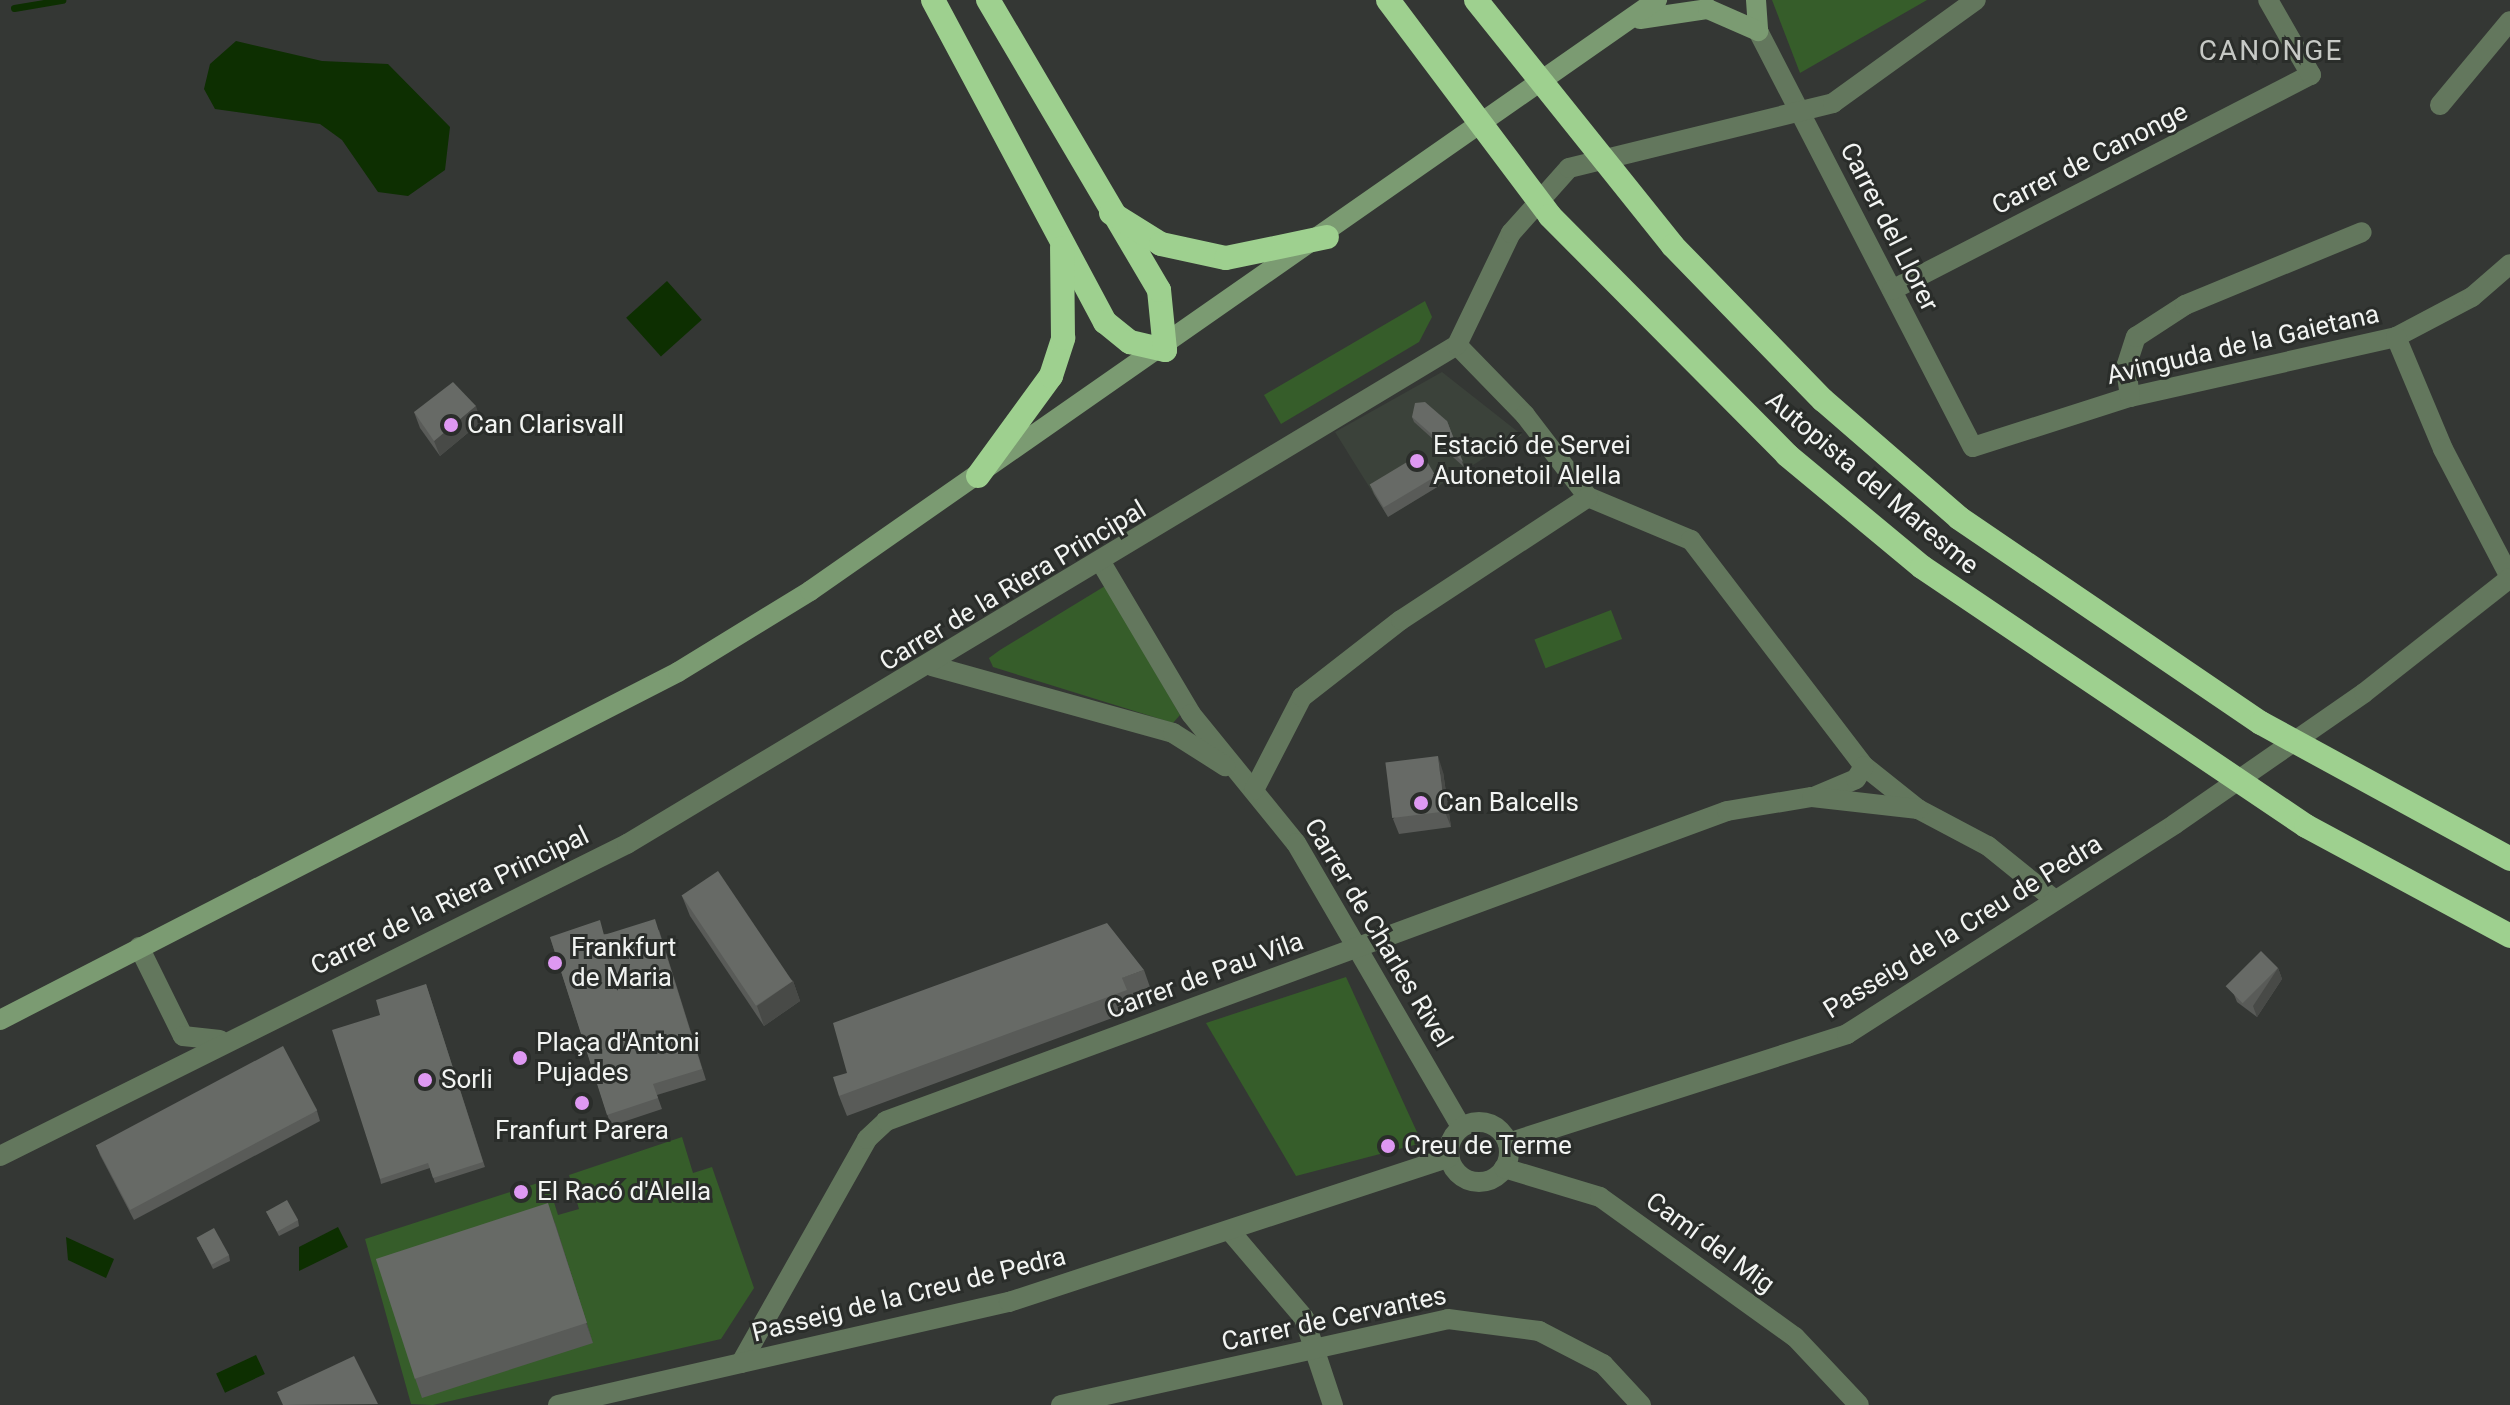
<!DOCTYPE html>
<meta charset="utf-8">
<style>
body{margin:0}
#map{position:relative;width:2510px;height:1405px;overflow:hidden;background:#343734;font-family:Roboto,sans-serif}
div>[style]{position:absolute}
.built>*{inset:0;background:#3b423a}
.green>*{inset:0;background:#365d2a;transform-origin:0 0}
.water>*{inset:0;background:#0d2f01;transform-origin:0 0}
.stream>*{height:7px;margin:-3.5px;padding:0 3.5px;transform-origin:3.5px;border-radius:3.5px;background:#0d2f01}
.street>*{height:20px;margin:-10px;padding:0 10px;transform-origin:10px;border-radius:10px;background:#63775d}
.street>.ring{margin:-10px;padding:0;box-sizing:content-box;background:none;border:20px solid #63775d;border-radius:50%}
.secondary>*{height:20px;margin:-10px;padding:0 10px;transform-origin:10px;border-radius:10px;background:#7b9b72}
.highway>*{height:24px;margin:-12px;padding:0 12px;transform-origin:12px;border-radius:12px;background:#9ed08f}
.wall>*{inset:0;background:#595b58}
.shaded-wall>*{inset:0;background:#484a47}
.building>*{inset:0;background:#676a66;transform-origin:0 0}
.dots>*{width:22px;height:22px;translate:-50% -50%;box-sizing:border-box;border:4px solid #2a2d2a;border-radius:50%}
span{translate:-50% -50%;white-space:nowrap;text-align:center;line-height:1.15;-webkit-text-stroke:6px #2a2d2a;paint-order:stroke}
.street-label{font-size:26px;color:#f2f4f2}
.poi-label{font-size:26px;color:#f2f4f2}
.left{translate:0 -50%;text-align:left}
.neighbourhood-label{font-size:28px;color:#c6c9c5;letter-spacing:2px}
</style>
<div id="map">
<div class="built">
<div style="clip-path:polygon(1442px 372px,1522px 435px,1388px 517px,1335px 432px)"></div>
</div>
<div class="green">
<div style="clip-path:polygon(1772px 0,1927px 0,1800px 73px)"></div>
<div style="clip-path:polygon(1425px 301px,1432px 317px,1419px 342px,1281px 424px,1264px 395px)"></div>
<div style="clip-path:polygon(1105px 586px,1180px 715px,1173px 723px,993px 667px,989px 658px,1000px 650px)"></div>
<div style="left:1611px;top:610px;width:31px;height:82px;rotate:69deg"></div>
<div style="clip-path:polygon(1346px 977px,1422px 1143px,1296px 1176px,1206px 1023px)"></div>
<div style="clip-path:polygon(682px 1137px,693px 1173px,712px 1167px,754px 1288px,721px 1339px,433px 1405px,411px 1404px,365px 1239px,547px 1180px,558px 1215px,579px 1209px,569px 1175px)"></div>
</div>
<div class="water">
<div style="clip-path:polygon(236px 41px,322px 61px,388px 64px,450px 127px,445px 170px,408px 196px,378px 192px,342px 140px,320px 124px,215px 109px,204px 89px,210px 64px)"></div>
<div style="left:667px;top:281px;width:52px;height:55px;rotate:48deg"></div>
<div style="clip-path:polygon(338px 1227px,348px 1247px,299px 1271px,299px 1247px)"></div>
<div style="clip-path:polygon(66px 1237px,114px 1259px,106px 1278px,68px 1260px)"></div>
<div style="left:256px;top:1355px;width:21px;height:44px;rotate:65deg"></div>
</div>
<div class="stream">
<div style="left:14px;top:8px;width:49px;rotate:-9.5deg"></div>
</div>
<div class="street">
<div style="left:1758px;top:31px;width:468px;rotate:62.7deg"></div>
<div style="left:1973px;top:447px;width:165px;rotate:-17.7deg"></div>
<div style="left:2130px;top:397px;width:273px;rotate:-12.7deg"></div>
<div style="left:2396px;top:337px;width:86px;rotate:-27.8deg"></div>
<div style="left:2472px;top:297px;width:50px;rotate:-41deg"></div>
<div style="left:2440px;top:105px;width:109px;rotate:-50.2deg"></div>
<div style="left:1892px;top:290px;width:471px;rotate:-27.2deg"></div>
<div style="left:2311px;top:75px;width:86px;rotate:-119.8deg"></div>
<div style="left:2396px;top:337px;width:121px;rotate:67.2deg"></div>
<div style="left:2443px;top:449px;width:144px;rotate:62.4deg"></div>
<div style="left:1457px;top:345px;width:98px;rotate:45.8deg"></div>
<div style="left:1525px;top:415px;width:103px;rotate:52.5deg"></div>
<div style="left:1588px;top:497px;width:112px;rotate:22.7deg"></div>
<div style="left:1691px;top:540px;width:285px;rotate:52.6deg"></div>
<div style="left:1864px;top:766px;width:69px;rotate:38.5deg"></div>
<div style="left:1918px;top:809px;width:79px;rotate:27.9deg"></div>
<div style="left:1988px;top:846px;width:86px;rotate:38.9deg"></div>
<div style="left:2130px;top:397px;width:30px;rotate:-98deg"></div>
<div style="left:2126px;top:367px;width:32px;rotate:-72deg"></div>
<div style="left:2136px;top:337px;width:59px;rotate:-33.1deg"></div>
<div style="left:2185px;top:305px;width:191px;rotate:-22.4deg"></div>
<div style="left:1102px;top:564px;width:174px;rotate:59.3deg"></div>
<div style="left:1191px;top:714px;width:166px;rotate:50.9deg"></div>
<div style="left:1296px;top:843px;width:328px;rotate:59.8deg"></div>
<div style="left:932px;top:666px;width:250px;rotate:15.5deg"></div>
<div style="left:1173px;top:733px;width:62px;rotate:32.4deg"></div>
<div style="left:1254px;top:790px;width:105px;rotate:-62.7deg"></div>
<div style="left:1302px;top:697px;width:125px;rotate:-37.9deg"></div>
<div style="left:1401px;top:620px;width:224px;rotate:-33.3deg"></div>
<div style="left:1816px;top:796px;width:43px;rotate:-23deg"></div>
<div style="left:1856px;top:779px;width:15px;rotate:-58deg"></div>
<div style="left:139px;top:947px;width:99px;rotate:63.7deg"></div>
<div style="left:183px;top:1036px;width:37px;rotate:6deg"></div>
<div class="ring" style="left:1449px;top:1122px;width:40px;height:40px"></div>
<div style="left:1508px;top:1143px;width:356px;rotate:-17.8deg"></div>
<div style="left:1847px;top:1034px;width:389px;rotate:-32.6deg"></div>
<div style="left:2175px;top:824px;width:230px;rotate:-34.7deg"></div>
<div style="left:2364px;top:693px;width:186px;rotate:-38.2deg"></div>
<div style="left:0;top:1156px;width:700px;rotate:-26.46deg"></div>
<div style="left:627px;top:844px;width:968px;rotate:-31.01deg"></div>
<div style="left:1457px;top:345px;width:124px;rotate:-64.3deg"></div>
<div style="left:1511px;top:233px;width:87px;rotate:-48.3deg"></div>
<div style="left:1569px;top:168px;width:272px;rotate:-13.8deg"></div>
<div style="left:1833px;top:103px;width:176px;rotate:-35.8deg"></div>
<div style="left:1504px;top:1168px;width:100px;rotate:16.8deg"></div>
<div style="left:1600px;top:1197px;width:240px;rotate:35.7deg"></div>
<div style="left:1795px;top:1337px;width:93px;rotate:46.7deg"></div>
<div style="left:1230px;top:1231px;width:114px;rotate:49.6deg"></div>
<div style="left:1304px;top:1318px;width:92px;rotate:71.6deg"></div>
<div style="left:741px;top:1363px;width:257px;rotate:-60.6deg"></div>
<div style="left:867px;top:1139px;width:26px;rotate:-43deg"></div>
<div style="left:886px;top:1121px;width:896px;rotate:-20.23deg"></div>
<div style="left:1727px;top:811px;width:86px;rotate:-9.4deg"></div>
<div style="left:1812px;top:797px;width:107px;rotate:6.5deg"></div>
<div style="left:558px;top:1405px;width:463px;rotate:-12.9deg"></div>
<div style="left:1009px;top:1302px;width:463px;rotate:-18.2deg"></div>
<div style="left:1061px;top:1405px;width:396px;rotate:-12.5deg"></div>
<div style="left:1448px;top:1319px;width:92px;rotate:7.5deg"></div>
<div style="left:1539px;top:1331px;width:72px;rotate:27.3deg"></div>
<div style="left:1603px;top:1364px;width:56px;rotate:47.2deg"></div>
</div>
<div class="secondary">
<div style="left:1756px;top:0;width:31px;rotate:86deg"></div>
<div style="left:1640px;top:19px;width:69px;rotate:-8.4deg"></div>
<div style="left:1708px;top:9px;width:55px;rotate:23.7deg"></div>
<div style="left:0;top:1020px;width:762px;rotate:-27.17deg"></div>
<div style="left:678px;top:672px;width:155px;rotate:-31.5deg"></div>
<div style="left:810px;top:591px;width:1033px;rotate:-34.91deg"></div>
</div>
<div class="highway">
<div style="left:933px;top:0;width:365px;rotate:61.9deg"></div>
<div style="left:1105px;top:322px;width:32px;rotate:39deg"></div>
<div style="left:1130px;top:342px;width:36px;rotate:13deg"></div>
<div style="left:1165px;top:350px;width:60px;rotate:-95.7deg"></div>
<div style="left:1159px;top:290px;width:337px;rotate:-120.5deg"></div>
<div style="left:1388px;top:0;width:270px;rotate:53.1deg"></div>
<div style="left:1550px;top:216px;width:337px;rotate:45.2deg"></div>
<div style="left:1787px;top:455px;width:175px;rotate:39.7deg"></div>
<div style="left:1922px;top:567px;width:463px;rotate:34deg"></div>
<div style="left:2306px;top:826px;width:232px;rotate:28.3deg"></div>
<div style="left:1476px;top:0;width:315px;rotate:51.3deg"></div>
<div style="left:1673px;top:246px;width:215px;rotate:45.8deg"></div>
<div style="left:1823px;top:400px;width:180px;rotate:40.9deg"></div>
<div style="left:1959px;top:518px;width:365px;rotate:34.2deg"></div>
<div style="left:2261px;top:723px;width:284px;rotate:28.6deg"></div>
<div style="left:1111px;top:213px;width:59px;rotate:31.8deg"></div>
<div style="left:1161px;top:244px;width:66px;rotate:12.2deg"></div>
<div style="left:1226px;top:258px;width:103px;rotate:-11.7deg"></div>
<div style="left:978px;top:476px;width:124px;rotate:-53.9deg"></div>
<div style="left:1051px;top:376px;width:40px;rotate:-72deg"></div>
<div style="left:1063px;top:338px;width:90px;rotate:-90.6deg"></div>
</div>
<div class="wall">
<div style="clip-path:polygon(414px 412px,481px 422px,440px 456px,420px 428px)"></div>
<div style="clip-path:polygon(1412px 417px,1447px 421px,1464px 467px,1414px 422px)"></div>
<div style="clip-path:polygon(1436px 476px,1439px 486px,1388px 517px,1374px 494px,1370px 484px)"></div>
<div style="clip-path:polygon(1443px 772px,1451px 827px,1399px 834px,1393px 819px)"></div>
<div style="clip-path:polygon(682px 896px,793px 981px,800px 1001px,764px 1026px,690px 916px)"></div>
<div style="clip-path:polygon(659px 930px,706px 1080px,657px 1095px,662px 1109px,611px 1126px,550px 937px,605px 934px)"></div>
<div style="clip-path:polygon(2278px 968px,2282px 979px,2257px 1017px,2237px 1002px,2233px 992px)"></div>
<div style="clip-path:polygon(1144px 970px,1151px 990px,1130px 998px,1134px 1010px,847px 1116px,839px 1096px,847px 1073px)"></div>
<div style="clip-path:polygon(426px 984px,485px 1167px,435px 1183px,430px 1168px,381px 1184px,380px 1179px,380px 1015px)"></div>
<div style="clip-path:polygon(317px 1111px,320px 1121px,134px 1220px,100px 1155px,96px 1145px)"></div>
<div style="clip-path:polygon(266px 1211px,298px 1220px,299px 1226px,279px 1236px)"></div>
<div style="clip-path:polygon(555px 1223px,593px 1343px,422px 1398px,415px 1378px)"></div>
<div style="clip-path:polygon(197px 1238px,229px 1255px,230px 1261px,213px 1269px)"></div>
</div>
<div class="shaded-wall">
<div style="clip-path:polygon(476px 406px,481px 422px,440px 456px,434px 441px)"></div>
<div style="clip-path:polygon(1438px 756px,1443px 772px,1451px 827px,1445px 812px)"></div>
<div style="clip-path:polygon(2278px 968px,2282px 979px,2257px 1017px,2253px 1006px)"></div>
<div style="clip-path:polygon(793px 981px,800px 1001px,764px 1026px,757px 1006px)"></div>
<div style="clip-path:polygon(548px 1203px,555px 1223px,593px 1343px,586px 1323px)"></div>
</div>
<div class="building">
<div style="clip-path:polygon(453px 382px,476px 406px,434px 441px,414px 412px)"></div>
<div style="clip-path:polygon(1425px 402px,1447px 421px,1463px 462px,1412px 417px,1415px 403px)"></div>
<div style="left:1422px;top:453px;width:27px;height:61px;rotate:59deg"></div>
<div style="left:1438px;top:756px;width:56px;height:53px;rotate:83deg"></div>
<div style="left:718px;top:871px;width:133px;height:44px;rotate:56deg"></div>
<div style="clip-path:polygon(655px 919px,702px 1069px,653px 1084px,658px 1098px,607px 1115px,550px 937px,600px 920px,604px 935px)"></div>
<div style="clip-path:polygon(1107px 923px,1144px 970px,1122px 978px,1127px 990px,839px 1096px,833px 1077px,847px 1073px,833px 1023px)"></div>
<div style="left:2261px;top:951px;width:24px;height:50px;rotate:45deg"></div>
<div style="clip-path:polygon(426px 984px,483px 1162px,433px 1178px,428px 1163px,380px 1179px,332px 1030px,380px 1015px,376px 1000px)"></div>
<div style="left:283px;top:1046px;width:73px;height:212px;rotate:62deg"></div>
<div style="left:287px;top:1200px;width:23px;height:24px;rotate:61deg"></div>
<div style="left:548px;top:1203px;width:126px;height:181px;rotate:72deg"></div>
<div style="left:214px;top:1228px;width:31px;height:20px;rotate:61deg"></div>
<div style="clip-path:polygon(354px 1356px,378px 1404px,283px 1405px,277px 1392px)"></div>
</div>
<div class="dots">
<div style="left:451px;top:425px;background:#de98f2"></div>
<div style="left:1417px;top:461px;background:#de98f2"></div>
<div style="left:1421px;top:803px;background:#de98f2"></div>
<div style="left:555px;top:963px;background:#de98f2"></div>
<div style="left:520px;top:1058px;background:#de98f2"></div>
<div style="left:425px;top:1080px;background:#de98f2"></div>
<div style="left:582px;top:1103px;background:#de98f2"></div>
<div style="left:1388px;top:1146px;background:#de98f2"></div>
<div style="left:521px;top:1192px;background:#de98f2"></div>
</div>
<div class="street-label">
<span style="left:2090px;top:159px;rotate:-27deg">Carrer de Canonge</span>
<span style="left:1889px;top:227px;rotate:63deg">Carrer del Llorer</span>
<span style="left:2243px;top:345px;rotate:-13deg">Avinguda de la Gaietana</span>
<span style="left:1872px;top:483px;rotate:40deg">Autopista del Maresme</span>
<span style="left:1013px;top:586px;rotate:-31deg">Carrer de la Riera Principal</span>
<span style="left:450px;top:901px;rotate:-26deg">Carrer de la Riera Principal</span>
<span style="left:1963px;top:927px;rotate:-32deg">Passeig de la Creu de Pedra</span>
<span style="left:1378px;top:933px;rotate:59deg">Carrer de Charles Rivel</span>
<span style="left:1205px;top:976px;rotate:-20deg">Carrer de Pau Vila</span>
<span style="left:1710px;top:1243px;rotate:36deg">Camí del Mig</span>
<span style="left:909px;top:1295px;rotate:-14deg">Passeig de la Creu de Pedra</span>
<span style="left:1334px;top:1319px;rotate:-12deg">Carrer de Cervantes</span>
</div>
<div class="poi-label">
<span class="left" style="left:467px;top:425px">Can Clarisvall</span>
<span class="left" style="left:1433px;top:461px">Estació de Servei<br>Autonetoil Alella</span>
<span class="left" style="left:1437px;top:803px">Can Balcells</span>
<span class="left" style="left:571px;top:963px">Frankfurt<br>de Maria</span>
<span class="left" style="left:536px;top:1058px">Plaça d'Antoni<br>Pujades</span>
<span class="left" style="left:441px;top:1080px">Sorli</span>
<span style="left:582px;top:1131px">Franfurt Parera</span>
<span class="left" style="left:1404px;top:1146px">Creu de Terme</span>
<span class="left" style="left:537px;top:1192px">El Racó d'Alella</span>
</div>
<div class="neighbourhood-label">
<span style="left:2271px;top:51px">CANONGE</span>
</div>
</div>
